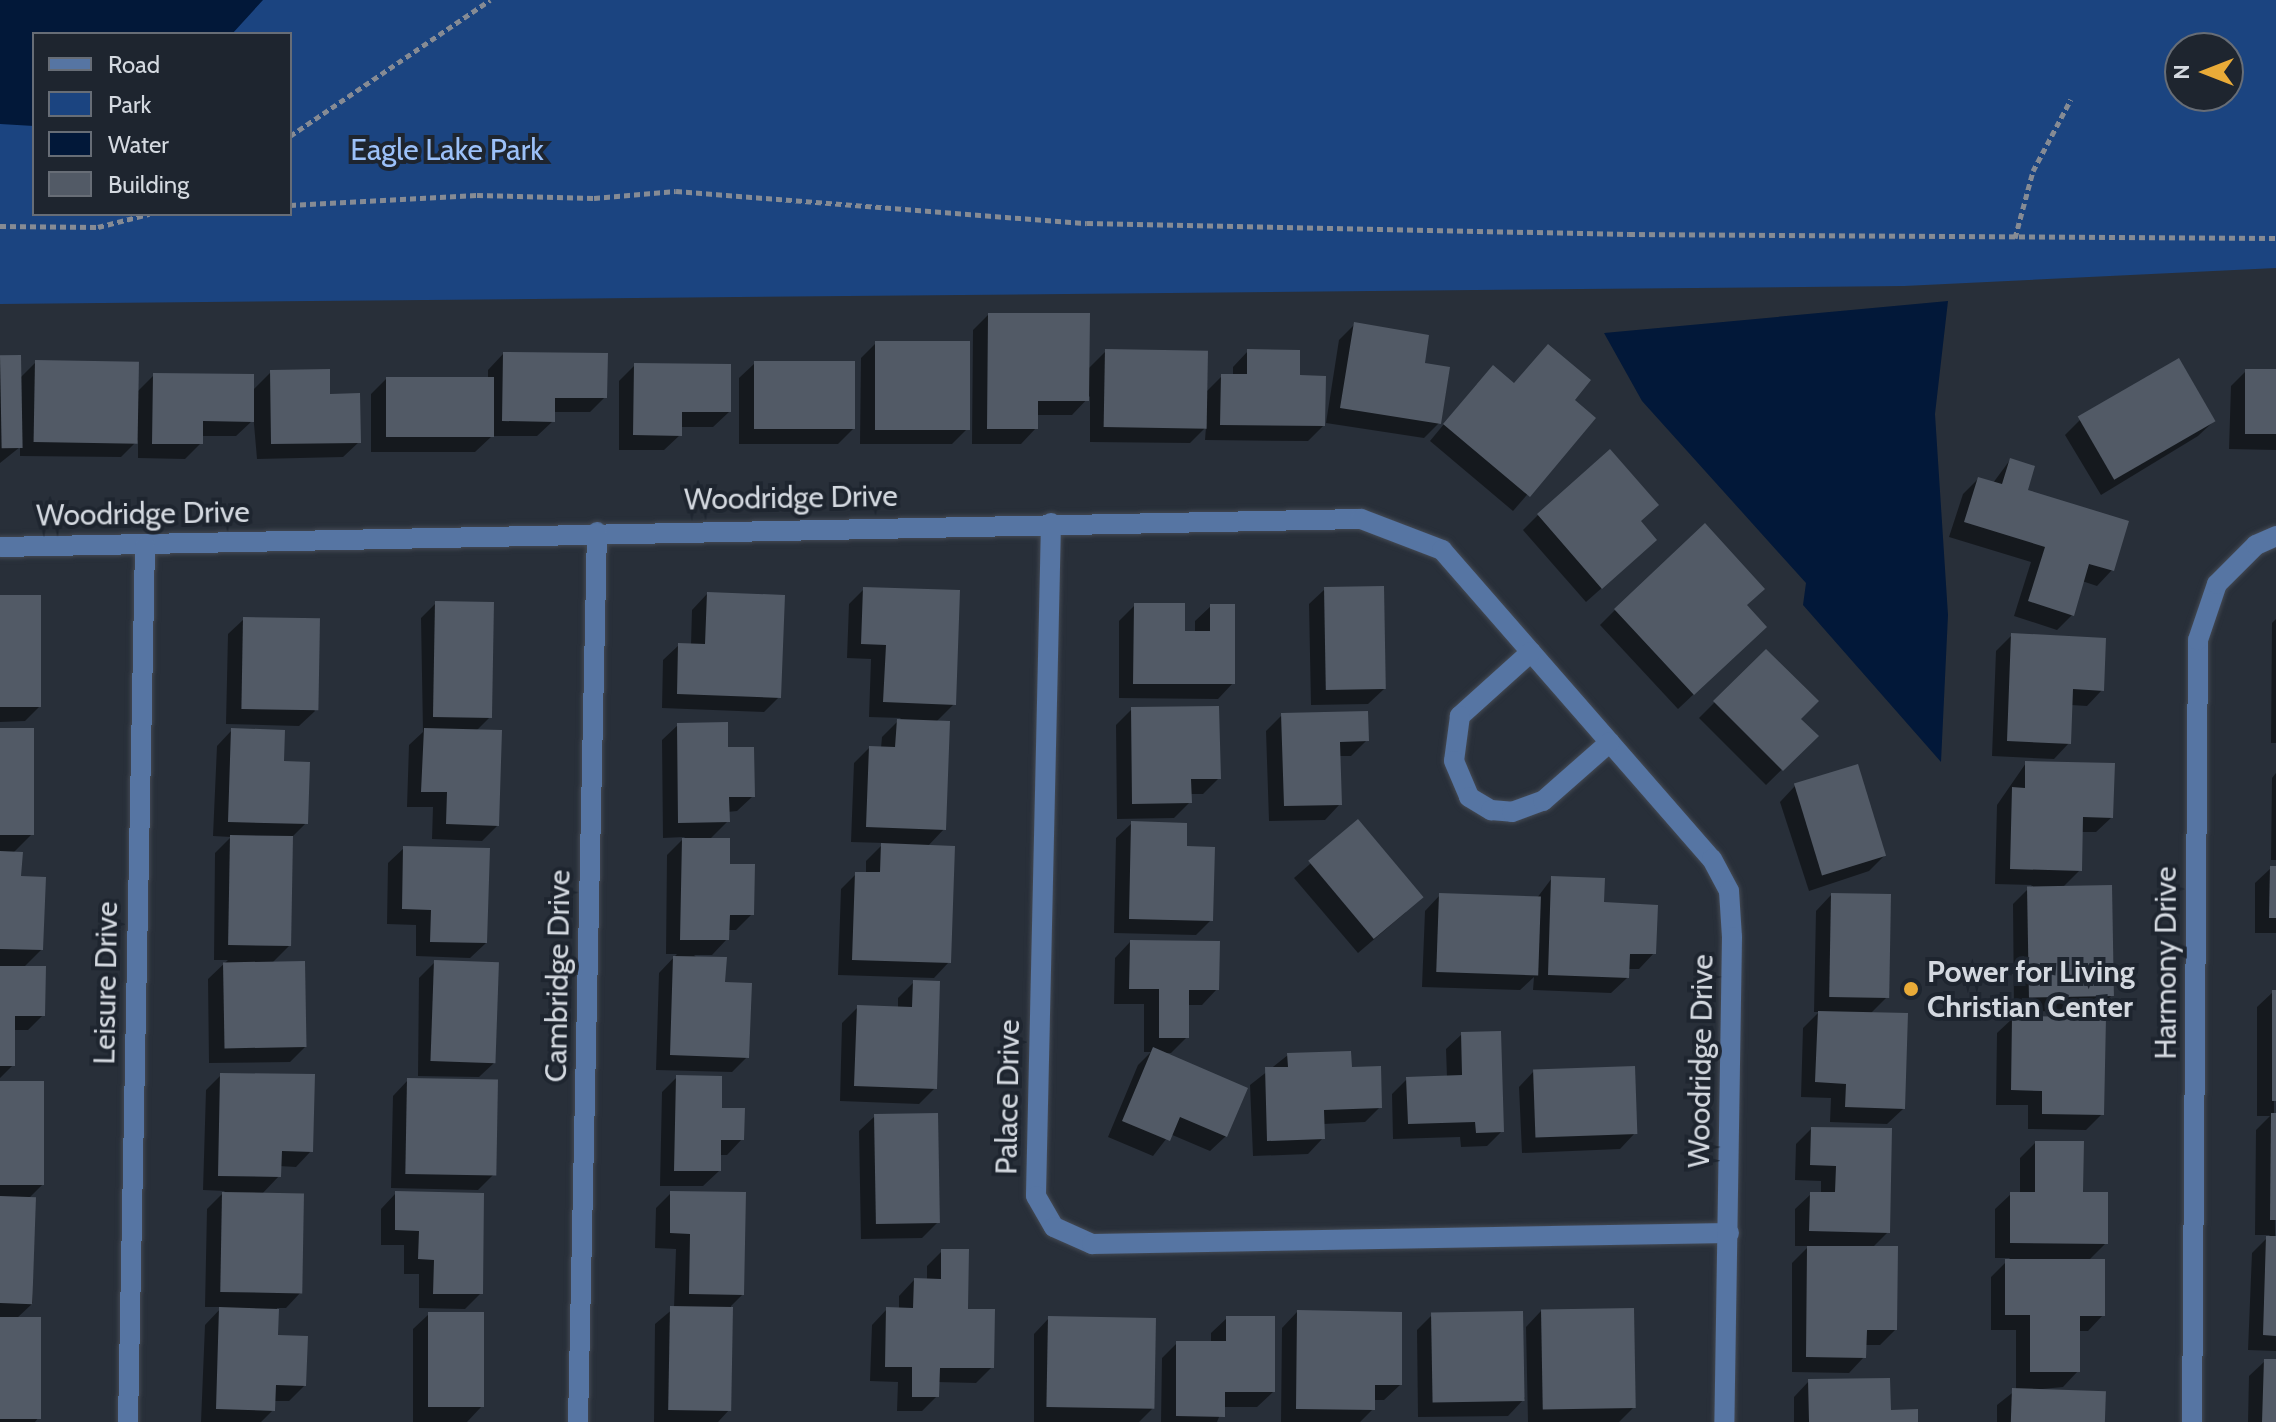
<!DOCTYPE html>
<style>
body{margin:0}
#map{position:relative;width:2276px;height:1422px;overflow:hidden;background:#282f39;font-family:Cabin,sans-serif}
div>[style]{position:absolute}
.green>*{inset:0;background:#1b4480}
.water>*{inset:0;background:#021839}
.shadow>*{inset:0;background:#0007}
.building>*{inset:0;background:#525a66;transform-origin:0 0}
.path>*{height:5px;margin-top:-2.5px;transform-origin:0;background:repeating-linear-gradient(90deg,#868b94 0 6px,transparent 0 10px)}
.roads{filter:drop-shadow(0 0 2px #444a54) drop-shadow(0 0 2px #444a54)}
.minor>*{height:20px;margin:-10px;padding:0 10px;transform-origin:10px;border-radius:10px;background:#5675a3}
.dots>*{width:22px;height:22px;translate:-50% -50%;box-sizing:border-box;border:4px solid #1e252f;border-radius:50%}
span{translate:-50% -50%;white-space:nowrap;text-align:center;line-height:1.15;-webkit-text-stroke:8px #1e252f;paint-order:stroke}
.park-label{font-size:30px;color:#9cc1f9}
.street-label{font-size:30px;color:#d4d9e0}
.poi-label{font-size:30px;color:#d4d9e0;font-weight:700}
.left{translate:0 -50%;text-align:left}
.legend{position:absolute;left:32px;top:32px;width:260px;height:184px;box-sizing:border-box;background:#1e252f;border:2px solid #676d76;margin:0;padding:10px 14px;list-style:none;font-size:24px;color:#d4d9e0}
.legend li{display:flex;align-items:center;gap:16px;height:40px}
.legend b{width:40px;border:2px solid #676d76}
.north{position:absolute;left:2164px;top:32px;width:80px;height:80px;box-sizing:border-box;background:#1e252f;border:2px solid #676d76;border-radius:50%;rotate:270deg;font-size:22px;font-weight:700;line-height:32px;text-align:center;color:#d4d9e0}
.north::after{content:'';display:block;margin:auto;width:28px;height:36px;background:#e9ab38;clip-path:polygon(50% 0,100% 100%,50% 72%,0 100%)}
</style>
<div id="map">
<div class="green">
<div style="clip-path:polygon(evenodd,0 0,2276px 0,2276px 268px,1904px 286px,0 304px,0 0,34px 34px,290px 34px,290px 214px,34px 214px,34px 34px,0 0,2180px 48px,2228px 48px,2228px 96px,2180px 96px,2180px 48px)"></div>
</div>
<div class="water">
<div style="clip-path:polygon(0 0,263px 0,232px 34px,34px 34px,34px 126px,0 124px)"></div>
<div style="clip-path:polygon(1948px 301px,1935px 414px,1948px 615px,1941px 762px,1803px 605px,1806px 583px,1642px 401px,1604px 333px)"></div>
</div>
<div class="shadow">
<div style="clip-path:polygon(988px 315px,1087px 370px,1106px 351px,1206px 392px,1222px 376px,1233px 376px,1233px 367px,1248px 351px,1298px 377px,1323px 426px,1308px 441px,1205px 440px,1206px 427px,1190px 443px,1090px 442px,1090px 396px,1072px 415px,1036px 415px,1036px 428px,1021px 444px,972px 444px,973px 330px)"></div>
<div style="clip-path:polygon(1354px 325px,1422px 364px,1439px 423px,1424px 438px,1326px 423px,1339px 340px)"></div>
<div style="clip-path:polygon(876px 343px,967px 429px,952px 444px,860px 444px,861px 358px)"></div>
<div style="clip-path:polygon(503px 354px,605px 397px,590px 412px,553px 412px,553px 421px,537px 436px,492px 436px,475px 452px,371px 452px,371px 394px,386px 379px,488px 379px,488px 370px)"></div>
<div style="clip-path:polygon(0 358px,19px 379px,36px 362px,137px 392px,154px 375px,252px 391px,271px 372px,328px 396px,359px 442px,343px 457px,257px 459px,252px 401px,252px 421px,236px 436px,201px 436px,201px 443px,185px 459px,138px 458px,138px 440px,121px 457px,20px 456px,20px 447px,0 463px)"></div>
<div style="clip-path:polygon(2178px 361px,2214px 421px,2198px 436px,2101px 495px,2065px 435px,2080px 420px)"></div>
<div style="clip-path:polygon(755px 363px,853px 429px,838px 444px,739px 444px,739px 378px)"></div>
<div style="clip-path:polygon(635px 365px,729px 412px,713px 427px,680px 427px,680px 435px,664px 450px,619px 450px,619px 381px)"></div>
<div style="clip-path:polygon(2246px 371px,2276px 371px,2276px 450px,2229px 449px,2231px 386px)"></div>
<div style="clip-path:polygon(1477px 384px,1513px 385px,1593px 418px,1513px 511px,1430px 441px)"></div>
<div style="clip-path:polygon(2010px 460px,2025px 491px,2112px 570px,2097px 586px,2082px 581px,2072px 615px,2057px 630px,2014px 616px,2031px 562px,1949px 537px,1963px 494px,1978px 479px,1993px 483px)"></div>
<div style="clip-path:polygon(1538px 515px,1639px 522px,1639px 555px,1586px 602px,1523px 530px)"></div>
<div style="clip-path:polygon(864px 589px,954px 704px,935px 723px,944px 829px,927px 847px,949px 962px,934px 978px,838px 975px,841px 889px,856px 874px,866px 874px,866px 861px,884px 843px,851px 842px,854px 763px,869px 748px,881px 748px,882px 737px,901px 718px,869px 717px,871px 659px,847px 658px,849px 604px)"></div>
<div style="clip-path:polygon(1325px 589px,1384px 689px,1368px 704px,1311px 705px,1309px 604px)"></div>
<div style="clip-path:polygon(707px 594px,779px 697px,764px 712px,662px 708px,663px 660px,679px 645px,691px 645px,692px 610px)"></div>
<div style="clip-path:polygon(0 597px,40px 706px,25px 721px,0 722px)"></div>
<div style="clip-path:polygon(436px 603px,490px 717px,475px 732px,497px 826px,482px 841px,432px 839px,433px 807px,407px 807px,409px 745px,423px 732px,421px 618px)"></div>
<div style="clip-path:polygon(1135px 605px,1183px 633px,1195px 633px,1195px 621px,1211px 606px,1233px 683px,1218px 699px,1119px 698px,1119px 621px)"></div>
<div style="clip-path:polygon(1615px 610px,1749px 642px,1678px 709px,1600px 625px)"></div>
<div style="clip-path:polygon(244px 619px,315px 711px,299px 726px,226px 724px,228px 634px)"></div>
<div style="clip-path:polygon(2276px 619px,2276px 743px,2271px 743px,2272px 623px)"></div>
<div style="clip-path:polygon(2012px 635px,2102px 690px,2087px 706px,2071px 705px,2069px 743px,2054px 759px,1992px 756px,1996px 651px)"></div>
<div style="clip-path:polygon(1766px 651px,1798px 719px,1816px 736px,1766px 785px,1699px 718px)"></div>
<div style="clip-path:polygon(1132px 709px,1219px 778px,1203px 794px,1189px 794px,1190px 802px,1174px 818px,1117px 819px,1116px 725px)"></div>
<div style="clip-path:polygon(1282px 715px,1367px 740px,1351px 756px,1338px 756px,1340px 804px,1325px 820px,1269px 821px,1266px 731px)"></div>
<div style="clip-path:polygon(678px 725px,726px 749px,753px 796px,737px 811px,727px 812px,728px 821px,709px 840px,752px 914px,736px 930px,727px 930px,727px 939px,712px 955px,694px 955px,723px 984px,747px 1057px,732px 1072px,656px 1070px,659px 973px,677px 954px,666px 954px,667px 855px,685px 837px,663px 838px,662px 740px)"></div>
<div style="clip-path:polygon(0 730px,32px 834px,13px 853px,41px 950px,23px 968px,43px 1015px,28px 1030px,13px 1030px,13px 1065px,0 1078px)"></div>
<div style="clip-path:polygon(232px 730px,281px 763px,306px 823px,291px 838px,290px 945px,272px 963px,305px 1047px,290px 1062px,209px 1063px,208px 979px,228px 960px,214px 960px,215px 853px,231px 837px,213px 836px,217px 746px)"></div>
<div style="clip-path:polygon(2026px 763px,2112px 817px,2096px 832px,2081px 832px,2080px 870px,2062px 888px,2112px 995px,2097px 1010px,2014px 1012px,2013px 904px,2032px 885px,1995px 884px,1997px 805px)"></div>
<div style="clip-path:polygon(2276px 773px,2276px 860px,2271px 860px,2272px 778px)"></div>
<div style="clip-path:polygon(1795px 786px,1885px 855px,1869px 871px,1809px 891px,1780px 802px)"></div>
<div style="clip-path:polygon(1358px 822px,1406px 912px,1358px 953px,1294px 878px)"></div>
<div style="clip-path:polygon(1132px 823px,1185px 848px,1211px 920px,1196px 935px,1114px 933px,1116px 838px)"></div>
<div style="clip-path:polygon(404px 848px,486px 943px,470px 958px,416px 956px,416px 925px,387px 924px,388px 863px)"></div>
<div style="clip-path:polygon(2271px 868px,2276px 868px,2276px 933px,2255px 933px,2255px 883px)"></div>
<div style="clip-path:polygon(1552px 878px,1602px 904px,1654px 953px,1639px 969px,1627px 969px,1627px 978px,1611px 993px,1533px 990px,1534px 977px,1520px 990px,1422px 987px,1425px 911px,1440px 895px,1537px 898px)"></div>
<div style="clip-path:polygon(1831px 895px,1886px 998px,1870px 1014px,1903px 1109px,1887px 1124px,1830px 1122px,1831px 1098px,1801px 1097px,1803px 1028px,1819px 1012px,1814px 1012px,1816px 911px)"></div>
<div style="clip-path:polygon(1130px 942px,1217px 989px,1202px 1005px,1187px 1005px,1187px 1037px,1171px 1053px,1161px 1053px,1226px 1136px,1210px 1151px,1170px 1134px,1153px 1156px,1108px 1137px,1138px 1065px,1151px 1052px,1144px 1052px,1144px 1004px,1114px 1004px,1115px 958px)"></div>
<div style="clip-path:polygon(435px 962px,495px 1062px,479px 1077px,418px 1076px,419px 978px)"></div>
<div style="clip-path:polygon(914px 982px,935px 1088px,919px 1104px,840px 1101px,842px 1023px,858px 1007px,898px 1009px,898px 998px)"></div>
<div style="clip-path:polygon(2273px 992px,2276px 1351px,2248px 1350px,2252px 1253px,2270px 1235px,2255px 1235px,2256px 1130px,2270px 1116px,2257px 1116px,2257px 1007px)"></div>
<div style="clip-path:polygon(2013px 1018px,2102px 1114px,2086px 1130px,2028px 1129px,2028px 1105px,1996px 1105px,1997px 1033px)"></div>
<div style="clip-path:polygon(1462px 1034px,1502px 1131px,1487px 1146px,1461px 1147px,1460px 1137px,1393px 1139px,1392px 1094px,1407px 1079px,1447px 1078px,1446px 1049px)"></div>
<div style="clip-path:polygon(1288px 1055px,1350px 1069px,1380px 1107px,1365px 1122px,1323px 1124px,1323px 1138px,1308px 1154px,1253px 1156px,1250px 1085px)"></div>
<div style="clip-path:polygon(1534px 1071px,1635px 1133px,1620px 1149px,1522px 1153px,1519px 1087px)"></div>
<div style="clip-path:polygon(221px 1075px,311px 1151px,296px 1167px,279px 1166px,279px 1176px,261px 1195px,301px 1292px,286px 1308px,277px 1308px,276px 1337px,304px 1386px,289px 1401px,274px 1401px,273px 1410px,261px 1422px,201px 1422px,205px 1325px,222px 1307px,205px 1307px,207px 1209px,225px 1191px,203px 1190px,206px 1090px)"></div>
<div style="clip-path:polygon(677px 1077px,720px 1110px,742px 1139px,727px 1155px,719px 1155px,719px 1171px,703px 1186px,660px 1186px,662px 1092px)"></div>
<div style="clip-path:polygon(408px 1080px,493px 1175px,478px 1190px,391px 1188px,393px 1096px)"></div>
<div style="clip-path:polygon(0 1083px,43px 1184px,28px 1199px,33px 1303px,16px 1319px,39px 1417px,35px 1422px,0 1422px)"></div>
<div style="clip-path:polygon(875px 1116px,938px 1222px,922px 1238px,861px 1239px,859px 1131px)"></div>
<div style="clip-path:polygon(1811px 1129px,1888px 1232px,1872px 1248px,1895px 1330px,1880px 1345px,1865px 1345px,1864px 1357px,1849px 1373px,1792px 1372px,1792px 1263px,1809px 1246px,1795px 1246px,1795px 1209px,1811px 1194px,1821px 1194px,1821px 1181px,1795px 1180px,1796px 1144px)"></div>
<div style="clip-path:polygon(2035px 1143px,2081px 1194px,2106px 1243px,2088px 1261px,2103px 1315px,2088px 1331px,2078px 1331px,2078px 1371px,2063px 1387px,2031px 1390px,2103px 1422px,1997px 1422px,1997px 1405px,2016px 1390px,2016px 1330px,1991px 1330px,1991px 1277px,2010px 1258px,1995px 1258px,1995px 1209px,2011px 1194px,2020px 1194px,2020px 1158px)"></div>
<div style="clip-path:polygon(396px 1193px,481px 1293px,465px 1309px,419px 1308px,419px 1274px,404px 1274px,404px 1245px,381px 1245px,381px 1209px)"></div>
<div style="clip-path:polygon(671px 1193px,742px 1295px,731px 1306px,729px 1410px,718px 1422px,733px 1422px,654px 1422px,655px 1324px,674px 1308px,676px 1249px,655px 1248px,656px 1208px)"></div>
<div style="clip-path:polygon(942px 1251px,992px 1367px,976px 1383px,937px 1382px,937px 1396px,922px 1411px,897px 1411px,898px 1382px,870px 1381px,872px 1325px,887px 1309px,899px 1310px,899px 1296px,914px 1280px,927px 1280px,927px 1266px)"></div>
<div style="clip-path:polygon(1541px 1311px,1634px 1407px,1619px 1422px,1528px 1422px,1526px 1327px)"></div>
<div style="clip-path:polygon(1297px 1312px,1400px 1385px,1384px 1400px,1373px 1400px,1373px 1409px,1360px 1422px,1281px 1422px,1282px 1328px)"></div>
<div style="clip-path:polygon(429px 1314px,482px 1406px,467px 1422px,413px 1422px,413px 1329px)"></div>
<div style="clip-path:polygon(1432px 1315px,1525px 1398px,1508px 1416px,1418px 1417px,1417px 1330px)"></div>
<div style="clip-path:polygon(1049px 1318px,1154px 1407px,1139px 1422px,1034px 1422px,1034px 1334px)"></div>
<div style="clip-path:polygon(1227px 1318px,1273px 1392px,1257px 1407px,1223px 1407px,1217px 1422px,1161px 1422px,1162px 1358px,1177px 1343px,1211px 1343px,1211px 1333px)"></div>
<div style="clip-path:polygon(2265px 1361px,2276px 1361px,2276px 1422px,2248px 1422px,2249px 1376px)"></div>
<div style="clip-path:polygon(1809px 1381px,1889px 1412px,1916px 1422px,1794px 1422px,1794px 1397px)"></div>
</div>
<div class="building">
<div style="clip-path:polygon(988px 313px,1090px 313px,1089px 401px,1038px 401px,1038px 429px,987px 429px)"></div>
<div style="clip-path:polygon(1354px 322px,1429px 335px,1425px 363px,1450px 367px,1441px 424px,1340px 408px)"></div>
<div style="left:875px;top:341px;width:95px;height:89px"></div>
<div style="clip-path:polygon(1548px 344px,1591px 380px,1575px 400px,1596px 418px,1530px 497px,1443px 424px,1493px 365px,1514px 383px)"></div>
<div style="left:1105px;top:349px;width:103px;height:78px;rotate:1deg"></div>
<div style="clip-path:polygon(1247px 349px,1300px 350px,1300px 375px,1326px 376px,1325px 426px,1220px 425px,1221px 374px,1247px 374px)"></div>
<div style="clip-path:polygon(503px 352px,608px 353px,607px 398px,555px 398px,555px 422px,502px 421px)"></div>
<div style="left:21px;top:355px;width:93px;height:21px;rotate:89deg"></div>
<div style="left:2179px;top:358px;width:73px;height:117px;rotate:60deg"></div>
<div style="left:35px;top:360px;width:104px;height:82px;rotate:1deg"></div>
<div style="left:754px;top:361px;width:101px;height:68px"></div>
<div style="clip-path:polygon(634px 363px,731px 364px,731px 412px,682px 412px,682px 436px,633px 435px)"></div>
<div style="clip-path:polygon(330px 369px,330px 394px,360px 393px,361px 443px,271px 444px,270px 370px)"></div>
<div style="left:2245px;top:369px;width:31px;height:65px"></div>
<div style="clip-path:polygon(153px 373px,254px 374px,254px 422px,203px 421px,203px 444px,152px 444px)"></div>
<div style="left:386px;top:377px;width:108px;height:60px"></div>
<div style="clip-path:polygon(1610px 449px,1659px 505px,1641px 521px,1657px 540px,1602px 589px,1537px 514px)"></div>
<div style="clip-path:polygon(2010px 458px,2035px 466px,2028px 490px,2129px 521px,2114px 571px,2089px 564px,2074px 616px,2028px 601px,2045px 547px,1964px 522px,1978px 477px,2002px 484px)"></div>
<div style="clip-path:polygon(1705px 523px,1765px 589px,1747px 605px,1767px 627px,1694px 695px,1614px 609px)"></div>
<div style="left:1384px;top:586px;width:103px;height:60px;rotate:89deg"></div>
<div style="clip-path:polygon(863px 587px,960px 590px,956px 705px,883px 702px,886px 645px,861px 644px)"></div>
<div style="clip-path:polygon(707px 592px,785px 595px,781px 698px,677px 694px,678px 643px,705px 644px)"></div>
<div style="left:0;top:595px;width:41px;height:112px"></div>
<div style="left:435px;top:601px;width:59px;height:116px;rotate:1deg"></div>
<div style="clip-path:polygon(1134px 603px,1185px 603px,1185px 631px,1210px 631px,1210px 604px,1235px 604px,1235px 684px,1133px 684px)"></div>
<div style="left:243px;top:617px;width:77px;height:92px;rotate:1deg"></div>
<div style="clip-path:polygon(2011px 633px,2106px 638px,2104px 691px,2073px 689px,2071px 744px,2007px 741px)"></div>
<div style="clip-path:polygon(1766px 649px,1819px 701px,1801px 719px,1819px 736px,1783px 771px,1713px 701px)"></div>
<div style="clip-path:polygon(1219px 706px,1221px 779px,1191px 779px,1192px 803px,1132px 804px,1131px 707px)"></div>
<div style="clip-path:polygon(1368px 711px,1369px 741px,1340px 742px,1342px 805px,1284px 806px,1281px 713px)"></div>
<div style="clip-path:polygon(897px 719px,950px 721px,946px 830px,866px 827px,869px 746px,895px 747px)"></div>
<div style="clip-path:polygon(728px 722px,728px 747px,754px 747px,755px 797px,729px 797px,730px 822px,678px 823px,677px 723px)"></div>
<div style="left:0;top:728px;width:34px;height:107px"></div>
<div style="clip-path:polygon(231px 728px,285px 730px,284px 761px,310px 762px,308px 824px,228px 822px)"></div>
<div style="clip-path:polygon(424px 728px,502px 730px,499px 826px,446px 824px,447px 792px,421px 792px)"></div>
<div style="clip-path:polygon(2025px 761px,2115px 763px,2113px 818px,2083px 817px,2082px 871px,2010px 869px,2012px 787px,2025px 788px)"></div>
<div style="left:1858px;top:764px;width:96px;height:67px;rotate:73deg"></div>
<div style="left:1358px;top:819px;width:102px;height:65px;rotate:50deg"></div>
<div style="clip-path:polygon(1131px 821px,1187px 823px,1187px 846px,1215px 847px,1213px 921px,1129px 919px)"></div>
<div style="left:230px;top:835px;width:63px;height:110px;rotate:1deg"></div>
<div style="clip-path:polygon(682px 838px,730px 838px,730px 864px,755px 864px,754px 915px,730px 915px,729px 940px,680px 940px)"></div>
<div style="clip-path:polygon(881px 843px,955px 846px,951px 963px,852px 960px,855px 872px,880px 872px)"></div>
<div style="clip-path:polygon(403px 846px,490px 848px,487px 943px,430px 942px,431px 910px,402px 909px)"></div>
<div style="clip-path:polygon(0 851px,23px 852px,21px 876px,46px 877px,43px 950px,0 949px)"></div>
<div style="clip-path:polygon(2270px 866px,2276px 866px,2276px 918px,2269px 918px)"></div>
<div style="clip-path:polygon(1551px 876px,1605px 878px,1604px 902px,1658px 905px,1656px 954px,1630px 954px,1629px 978px,1548px 975px)"></div>
<div style="left:2112px;top:885px;width:111px;height:85px;rotate:89deg"></div>
<div style="left:1439px;top:893px;width:102px;height:79px;rotate:2deg"></div>
<div style="left:1831px;top:893px;width:60px;height:104px;rotate:1deg"></div>
<div style="clip-path:polygon(1130px 940px,1220px 941px,1219px 990px,1189px 990px,1189px 1038px,1159px 1038px,1159px 989px,1129px 989px)"></div>
<div style="clip-path:polygon(673px 956px,727px 957px,725px 982px,752px 983px,749px 1058px,670px 1055px)"></div>
<div style="left:434px;top:960px;width:65px;height:101px;rotate:2deg"></div>
<div style="left:305px;top:961px;width:86px;height:82px;rotate:89deg"></div>
<div style="clip-path:polygon(0 966px,46px 966px,45px 1016px,15px 1016px,15px 1066px,0 1066px)"></div>
<div style="clip-path:polygon(913px 980px,940px 981px,937px 1089px,854px 1086px,857px 1005px,912px 1007px)"></div>
<div style="left:2272px;top:990px;width:4px;height:111px"></div>
<div style="clip-path:polygon(1818px 1011px,1908px 1013px,1905px 1109px,1845px 1107px,1846px 1084px,1815px 1082px)"></div>
<div style="clip-path:polygon(2012px 1016px,2106px 1017px,2104px 1115px,2042px 1114px,2042px 1091px,2011px 1090px)"></div>
<div style="clip-path:polygon(1501px 1031px,1504px 1132px,1476px 1133px,1475px 1122px,1408px 1124px,1406px 1077px,1462px 1075px,1461px 1032px)"></div>
<div style="clip-path:polygon(1153px 1047px,1248px 1088px,1227px 1137px,1180px 1117px,1170px 1141px,1122px 1121px)"></div>
<div style="clip-path:polygon(1351px 1051px,1352px 1067px,1381px 1066px,1382px 1108px,1324px 1110px,1325px 1139px,1267px 1141px,1265px 1067px,1288px 1067px,1287px 1053px)"></div>
<div style="left:1635px;top:1066px;width:68px;height:102px;rotate:88deg"></div>
<div style="clip-path:polygon(220px 1073px,315px 1074px,313px 1152px,282px 1151px,281px 1177px,218px 1176px)"></div>
<div style="clip-path:polygon(676px 1075px,722px 1076px,722px 1108px,745px 1108px,744px 1140px,721px 1140px,721px 1171px,674px 1171px)"></div>
<div style="left:407px;top:1078px;width:91px;height:96px;rotate:1deg"></div>
<div style="left:0;top:1081px;width:44px;height:104px"></div>
<div style="left:938px;top:1113px;width:110px;height:64px;rotate:89deg"></div>
<div style="clip-path:polygon(2271px 1113px,2276px 1113px,2276px 1220px,2270px 1220px)"></div>
<div style="clip-path:polygon(1811px 1127px,1892px 1128px,1890px 1233px,1809px 1231px,1810px 1192px,1835px 1192px,1836px 1166px,1810px 1165px)"></div>
<div style="clip-path:polygon(2035px 1141px,2084px 1141px,2083px 1192px,2108px 1192px,2108px 1244px,2010px 1243px,2010px 1192px,2035px 1192px)"></div>
<div style="clip-path:polygon(395px 1191px,484px 1193px,483px 1294px,433px 1294px,434px 1260px,418px 1259px,419px 1231px,395px 1230px)"></div>
<div style="clip-path:polygon(670px 1191px,746px 1192px,744px 1295px,689px 1294px,690px 1234px,670px 1233px)"></div>
<div style="left:222px;top:1192px;width:82px;height:100px;rotate:1deg"></div>
<div style="left:0;top:1196px;width:36px;height:107px;rotate:2deg"></div>
<div style="clip-path:polygon(2266px 1236px,2276px 1236px,2276px 1336px,2263px 1335px)"></div>
<div style="clip-path:polygon(1807px 1246px,1898px 1246px,1897px 1330px,1867px 1330px,1866px 1358px,1806px 1357px)"></div>
<div style="clip-path:polygon(941px 1249px,969px 1249px,968px 1309px,995px 1309px,994px 1368px,940px 1368px,939px 1397px,912px 1397px,912px 1367px,885px 1367px,886px 1307px,913px 1308px,914px 1278px,941px 1279px)"></div>
<div style="clip-path:polygon(2005px 1259px,2105px 1259px,2105px 1316px,2080px 1316px,2080px 1372px,2030px 1372px,2030px 1315px,2005px 1315px)"></div>
<div style="left:670px;top:1306px;width:63px;height:104px;rotate:1deg"></div>
<div style="clip-path:polygon(219px 1307px,279px 1309px,278px 1335px,308px 1336px,306px 1386px,276px 1385px,275px 1411px,216px 1409px)"></div>
<div style="left:1634px;top:1308px;width:100px;height:93px;rotate:89deg"></div>
<div style="clip-path:polygon(1297px 1310px,1402px 1312px,1402px 1385px,1375px 1385px,1375px 1410px,1296px 1409px)"></div>
<div style="left:1523px;top:1311px;width:90px;height:92px;rotate:89deg"></div>
<div style="left:428px;top:1312px;width:56px;height:95px"></div>
<div style="left:1048px;top:1316px;width:108px;height:91px;rotate:1deg"></div>
<div style="clip-path:polygon(1226px 1316px,1275px 1316px,1275px 1392px,1225px 1392px,1225px 1417px,1176px 1416px,1176px 1341px,1226px 1341px)"></div>
<div style="left:0;top:1317px;width:41px;height:102px"></div>
<div style="clip-path:polygon(2264px 1359px,2276px 1359px,2276px 1422px,2262px 1422px)"></div>
<div style="clip-path:polygon(1890px 1378px,1891px 1410px,1918px 1409px,1918px 1422px,1809px 1422px,1808px 1379px)"></div>
<div style="left:2012px;top:1388px;width:94px;height:34px;rotate:2deg"></div>
</div>
<div class="path">
<div style="left:290px;top:136px;width:242px;rotate:-34.2deg"></div>
<div style="left:290px;top:205px;width:187px;rotate:-3.1deg"></div>
<div style="left:477px;top:195px;width:117px;rotate:1.5deg"></div>
<div style="left:594px;top:198px;width:82px;rotate:-4.9deg"></div>
<div style="left:676px;top:191px;width:412px;rotate:4.5deg"></div>
<div style="left:1087px;top:223px;width:542px;rotate:1.16deg"></div>
<div style="left:1629px;top:234px;width:647px;rotate:0.35deg"></div>
<div style="left:0;top:226px;width:98px;rotate:0.6deg"></div>
<div style="left:98px;top:227px;width:53px;rotate:-14.3deg"></div>
<div style="left:2015px;top:238px;width:69px;rotate:-75deg"></div>
<div style="left:2033px;top:171px;width:81px;rotate:-62.2deg"></div>
</div>
<div class="roads">
<div class="minor">
<div style="left:1051px;top:523px;width:673px;rotate:91.28deg"></div>
<div style="left:1036px;top:1196px;width:36px;rotate:60deg"></div>
<div style="left:1054px;top:1227px;width:42px;rotate:24.1deg"></div>
<div style="left:1092px;top:1244px;width:637px;rotate:-0.99deg"></div>
<div style="left:0;top:547px;width:1361px;rotate:-1.18deg"></div>
<div style="left:1361px;top:519px;width:87px;rotate:20.9deg"></div>
<div style="left:1442px;top:550px;width:410px;rotate:48.9deg"></div>
<div style="left:1712px;top:859px;width:36px;rotate:62deg"></div>
<div style="left:1729px;top:891px;width:46px;rotate:86.3deg"></div>
<div style="left:1732px;top:937px;width:485px;rotate:90.9deg"></div>
<div style="left:1531px;top:652px;width:96px;rotate:138deg"></div>
<div style="left:1460px;top:716px;width:45px;rotate:97.6deg"></div>
<div style="left:1454px;top:761px;width:39px;rotate:67deg"></div>
<div style="left:1469px;top:797px;width:26px;rotate:31deg"></div>
<div style="left:1491px;top:810px;width:21px;rotate:5deg"></div>
<div style="left:1512px;top:812px;width:33px;rotate:-20deg"></div>
<div style="left:1543px;top:801px;width:89px;rotate:-41.4deg"></div>
<div style="left:128px;top:1422px;width:876px;rotate:-88.89deg"></div>
<div style="left:578px;top:1422px;width:890px;rotate:-88.78deg"></div>
<div style="left:2192px;top:1422px;width:782px;rotate:-89.56deg"></div>
<div style="left:2198px;top:640px;width:59px;rotate:-71.3deg"></div>
<div style="left:2217px;top:584px;width:55px;rotate:-45deg"></div>
<div style="left:2256px;top:545px;width:22px;rotate:-24deg"></div>
</div>
</div>
<div class="dots">
<div style="left:1911px;top:989px;background:#e9ab38"></div>
</div>
<div class="park-label">
<span style="left:447px;top:150px">Eagle Lake Park</span>
</div>
<div class="street-label">
<span style="left:791px;top:498px;rotate:-1deg">Woodridge Drive</span>
<span style="left:143px;top:514px;rotate:-1deg">Woodridge Drive</span>
<span style="left:2166px;top:963px;rotate:-90deg">Harmony Drive</span>
<span style="left:558px;top:976px;rotate:-89deg">Cambridge Drive</span>
<span style="left:106px;top:983px;rotate:-89deg">Leisure Drive</span>
<span style="left:1701px;top:1061px;rotate:-89deg">Woodridge Drive</span>
<span style="left:1008px;top:1097px;rotate:-89deg">Palace Drive</span>
</div>
<div class="poi-label">
<span class="left" style="left:1927px;top:989px">Power for Living<br>Christian Center</span>
</div>
<ul class="legend">
<li><b style="height:10px;background:#5675a3"></b>Road</li>
<li><b style="height:22px;background:#1b4480"></b>Park</li>
<li><b style="height:22px;background:#021839"></b>Water</li>
<li><b style="height:22px;background:#525a66"></b>Building</li>
</ul>
<div class="north">N</div>
</div>
